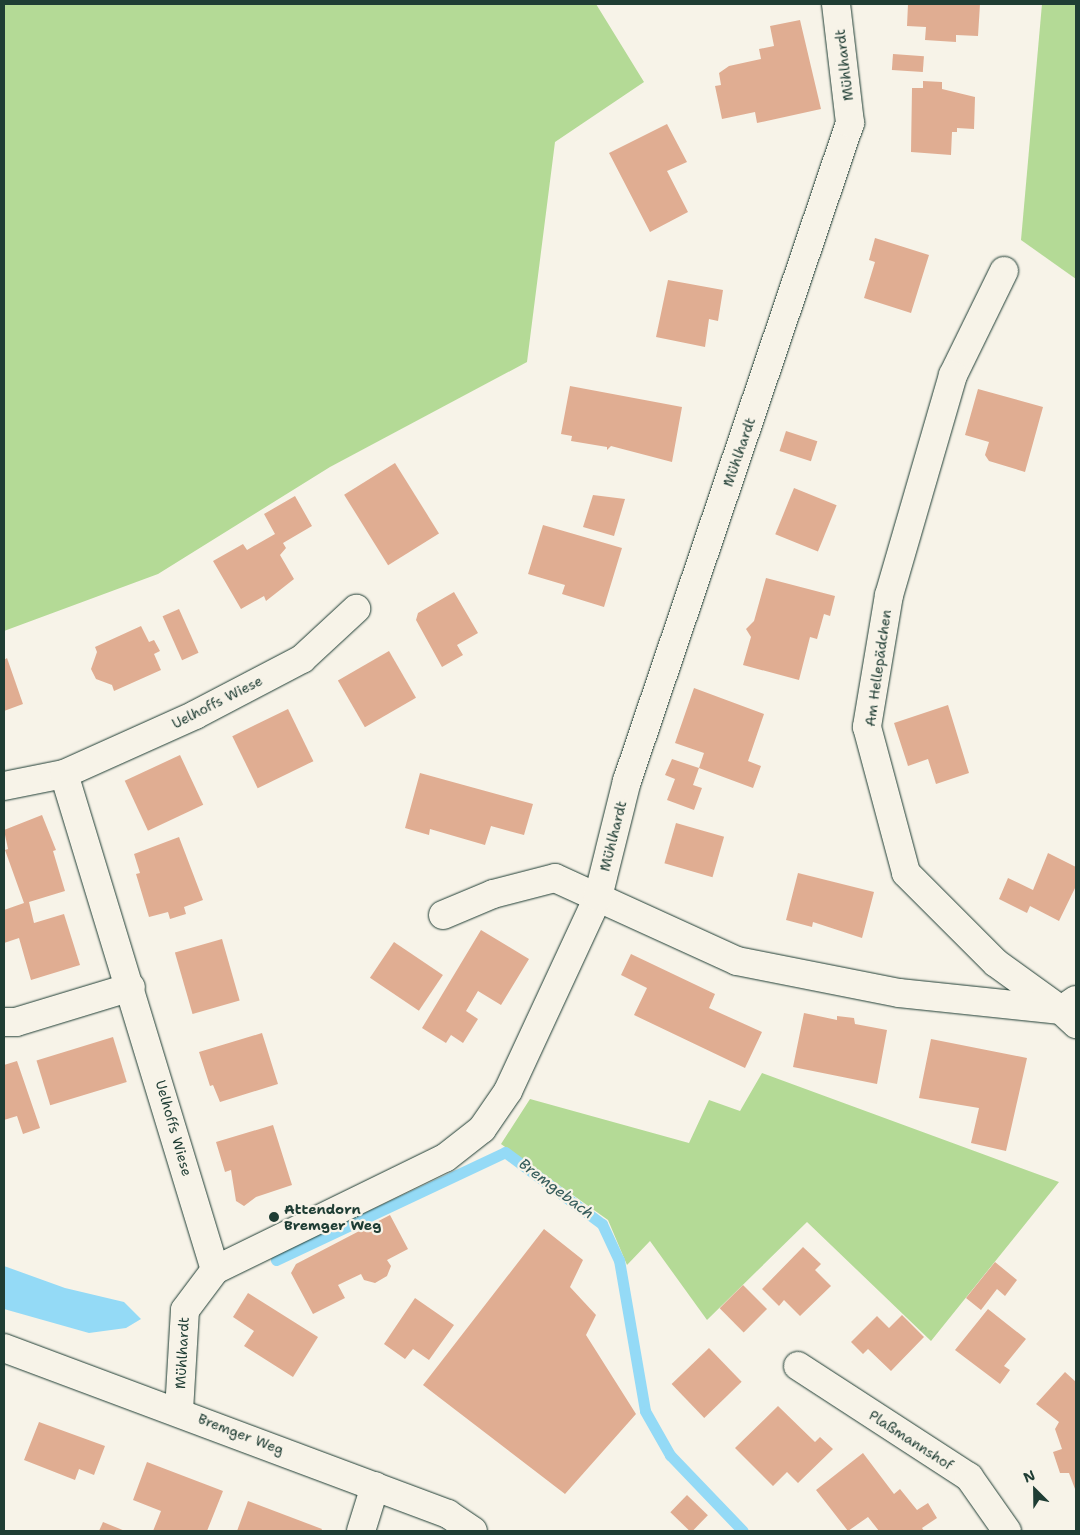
<!DOCTYPE html>
<meta charset="utf-8">
<style>
body{margin:0}
#map{position:relative;width:1080px;height:1535px;overflow:hidden;background:#f7f3e8;font-family:"Shantell Sans",sans-serif}
div>[style]{position:absolute}
.green>*{inset:0;background:#b4da96}
.water>*{inset:0;background:#94daf6}
.stream>*{height:11px;margin:-5.5px;padding:0 5.5px;transform-origin:5.5px;border-radius:5.5px;background:#94daf6}
.building>*{inset:0;background:#e0ad92;transform-origin:0 0}
.roads{filter:drop-shadow(0 0 1px #1f3d34) drop-shadow(0 0 1px #1f3d34)}
.minor>*{height:28px;margin:-14px;padding:0 14px;transform-origin:14px;border-radius:14px;background:#f7f3e8}
.dots>*{width:14px;height:14px;translate:-50% -50%;box-sizing:border-box;border:2px solid #f7f3e8;border-radius:50%}
span{translate:-50% -50%;white-space:nowrap;text-align:center;line-height:1.15;-webkit-text-stroke:4.5px #f7f3e8;paint-order:stroke}
.street-label{font-size:14px;color:#1f3d34}
.poi-label{font-size:14px;color:#1f3d34;font-weight:700}
.left{translate:0 -50%;text-align:left}
.water-label{font-size:15px;color:#365c5b;font-style:italic}
.frame{position:absolute;inset:0;border:5px solid #1f3d34;pointer-events:none}
.north{position:absolute;left:1010px;top:1465px;width:50px;height:50px;-webkit-text-stroke:4px #f7f3e8;paint-order:stroke;rotate:337deg;font-size:14px;font-weight:700;line-height:20px;text-align:center;color:#1f3d34}
.north::after{content:'';display:block;margin:auto;width:18px;height:22px;background:#1f3d34;clip-path:polygon(50% 0,100% 100%,50% 72%,0 100%)}
</style>
<div id="map">
<div class="green">
<div style="clip-path:polygon(4px 4px,596px 4px,644px 82px,555px 142px,527px 362px,330px 467px,158px 574px,4px 631px)"></div>
<div style="clip-path:polygon(1042px 4px,1076px 4px,1076px 279px,1021px 240px)"></div>
<div style="clip-path:polygon(762px 1073px,1059px 1182px,931px 1341px,807px 1222px,707px 1320px,650px 1241px,627px 1265px,608px 1220px,501px 1144px,530px 1099px,689px 1143px,709px 1100px,740px 1111px)"></div>
</div>
<div class="water">
<div style="clip-path:polygon(4px 1266px,65px 1288px,124px 1302px,141px 1319px,126px 1328px,89px 1333px,4px 1309px)"></div>
</div>
<div class="stream">
<div style="left:276px;top:1260px;width:253px;rotate:-25.2deg"></div>
<div style="left:505px;top:1152px;width:121px;rotate:36.6deg"></div>
<div style="left:602px;top:1224px;width:40px;rotate:65deg"></div>
<div style="left:619px;top:1260px;width:153px;rotate:80.2deg"></div>
<div style="left:645px;top:1411px;width:51px;rotate:60.4deg"></div>
<div style="left:670px;top:1455px;width:105px;rotate:46.2deg"></div>
</div>
<div class="building">
<div style="clip-path:polygon(908px 4px,980px 4px,978px 36px,956px 35px,956px 42px,925px 40px,926px 27px,907px 26px)"></div>
<div style="clip-path:polygon(800px 20px,821px 109px,757px 123px,755px 112px,722px 119px,715px 86px,721px 85px,719px 73px,729px 66px,761px 59px,759px 49px,774px 46px,770px 26px)"></div>
<div style="left:893px;top:54px;width:31px;height:16px;rotate:4deg"></div>
<div style="clip-path:polygon(923px 81px,942px 82px,942px 89px,975px 97px,974px 129px,957px 128px,957px 132px,952px 132px,951px 155px,911px 152px,912px 88px,923px 88px)"></div>
<div style="clip-path:polygon(667px 124px,687px 162px,667px 171px,688px 212px,650px 232px,609px 153px)"></div>
<div style="clip-path:polygon(875px 238px,929px 255px,911px 313px,864px 298px,875px 262px,869px 260px)"></div>
<div style="clip-path:polygon(668px 280px,723px 290px,718px 321px,709px 319px,705px 347px,656px 337px)"></div>
<div style="clip-path:polygon(570px 386px,682px 407px,672px 462px,611px 446px,607px 450px,607px 447px,571px 441px,572px 436px,561px 434px)"></div>
<div style="clip-path:polygon(978px 389px,1043px 407px,1025px 472px,989px 461px,985px 455px,989px 442px,965px 435px)"></div>
<div style="left:786px;top:431px;width:33px;height:21px;rotate:18deg"></div>
<div style="left:395px;top:463px;width:83px;height:60px;rotate:58deg"></div>
<div style="left:794px;top:488px;width:46px;height:50px;rotate:22deg"></div>
<div style="clip-path:polygon(593px 495px,625px 499px,614px 536px,583px 527px)"></div>
<div style="clip-path:polygon(295px 496px,312px 526px,283px 543px,286px 548px,280px 555px,294px 579px,266px 601px,264px 596px,241px 609px,213px 561px,243px 544px,247px 550px,275px 534px,264px 514px)"></div>
<div style="clip-path:polygon(543px 525px,622px 548px,604px 607px,562px 594px,565px 585px,528px 574px)"></div>
<div style="clip-path:polygon(766px 578px,835px 596px,830px 616px,824px 614px,817px 639px,810px 637px,799px 680px,743px 665px,751px 637px,746px 629px,754px 621px)"></div>
<div style="clip-path:polygon(454px 592px,478px 633px,457px 645px,463px 655px,442px 667px,416px 620px,418px 613px)"></div>
<div style="left:179px;top:609px;width:48px;height:18px;rotate:66deg"></div>
<div style="clip-path:polygon(141px 626px,149px 642px,154px 640px,160px 651px,154px 654px,161px 670px,114px 691px,112px 685px,96px 679px,91px 669px,97px 652px,95px 647px)"></div>
<div style="left:389px;top:651px;width:54px;height:59px;rotate:60deg"></div>
<div style="clip-path:polygon(7px 658px,23px 704px,4px 711px,4px 660px)"></div>
<div style="clip-path:polygon(694px 688px,764px 714px,748px 761px,761px 766px,753px 788px,699px 768px,704px 753px,675px 743px)"></div>
<div style="clip-path:polygon(948px 705px,969px 773px,936px 784px,928px 759px,908px 766px,894px 723px)"></div>
<div style="left:288px;top:709px;width:58px;height:62px;rotate:64deg"></div>
<div style="left:180px;top:755px;width:55px;height:61px;rotate:65deg"></div>
<div style="clip-path:polygon(672px 759px,699px 768px,693px 785px,702px 788px,694px 810px,667px 800px,675px 779px,665px 775px)"></div>
<div style="clip-path:polygon(420px 773px,533px 804px,524px 835px,491px 826px,485px 845px,430px 829px,429px 835px,405px 828px)"></div>
<div style="clip-path:polygon(42px 815px,56px 850px,53px 851px,65px 891px,29px 902px,34px 923px,64px 914px,80px 965px,31px 980px,19px 938px,4px 943px,4px 910px,24px 903px,5px 850px,8px 849px,4px 830px)"></div>
<div style="left:676px;top:823px;width:50px;height:42px;rotate:16deg"></div>
<div style="clip-path:polygon(179px 837px,203px 900px,184px 907px,186px 914px,170px 919px,168px 912px,149px 917px,136px 874px,140px 873px,134px 854px)"></div>
<div style="clip-path:polygon(1048px 853px,1076px 867px,1076px 886px,1059px 921px,1030px 906px,1027px 913px,999px 899px,1008px 878px,1033px 890px)"></div>
<div style="clip-path:polygon(798px 873px,874px 892px,862px 938px,813px 922px,812px 927px,786px 920px)"></div>
<div style="clip-path:polygon(481px 930px,529px 959px,501px 1005px,478px 991px,466px 1011px,478px 1019px,463px 1043px,451px 1035px,446px 1043px,422px 1028px)"></div>
<div style="left:222px;top:939px;width:64px;height:49px;rotate:74deg"></div>
<div style="left:394px;top:942px;width:59px;height:43px;rotate:34deg"></div>
<div style="clip-path:polygon(631px 954px,715px 994px,709px 1008px,762px 1032px,745px 1068px,634px 1015px,647px 988px,621px 975px)"></div>
<div style="clip-path:polygon(804px 1013px,837px 1020px,837px 1016px,854px 1018px,855px 1024px,887px 1030px,877px 1084px,793px 1067px)"></div>
<div style="clip-path:polygon(262px 1033px,278px 1084px,220px 1102px,213px 1085px,210px 1086px,199px 1052px)"></div>
<div style="left:113px;top:1037px;width:47px;height:80px;rotate:73deg"></div>
<div style="clip-path:polygon(931px 1039px,1027px 1058px,1006px 1151px,971px 1143px,979px 1108px,919px 1098px)"></div>
<div style="clip-path:polygon(17px 1061px,40px 1128px,23px 1134px,17px 1116px,4px 1120px,4px 1065px)"></div>
<div style="clip-path:polygon(273px 1125px,292px 1185px,256px 1197px,244px 1206px,236px 1201px,231px 1170px,225px 1172px,216px 1142px)"></div>
<div style="clip-path:polygon(390px 1215px,408px 1249px,387px 1260px,391px 1266px,387px 1276px,375px 1283px,364px 1280px,361px 1274px,338px 1285px,345px 1298px,313px 1314px,291px 1273px,296px 1264px)"></div>
<div style="clip-path:polygon(544px 1229px,583px 1260px,570px 1287px,596px 1315px,586px 1335px,636px 1414px,565px 1494px,423px 1385px)"></div>
<div style="clip-path:polygon(803px 1247px,821px 1264px,815px 1270px,831px 1286px,800px 1316px,784px 1300px,779px 1306px,762px 1289px)"></div>
<div style="clip-path:polygon(995px 1262px,1017px 1280px,1005px 1296px,997px 1289px,981px 1310px,966px 1298px)"></div>
<div style="left:743px;top:1285px;width:34px;height:33px;rotate:45deg"></div>
<div style="clip-path:polygon(248px 1293px,318px 1337px,293px 1377px,244px 1346px,254px 1331px,233px 1317px)"></div>
<div style="clip-path:polygon(415px 1298px,454px 1325px,429px 1360px,413px 1349px,405px 1359px,384px 1344px)"></div>
<div style="clip-path:polygon(988px 1309px,1026px 1339px,1004px 1366px,1010px 1370px,1000px 1384px,955px 1350px)"></div>
<div style="clip-path:polygon(902px 1315px,924px 1337px,891px 1371px,868px 1349px,863px 1354px,851px 1342px,877px 1316px,889px 1328px)"></div>
<div style="left:709px;top:1348px;width:47px;height:52px;rotate:46deg"></div>
<div style="clip-path:polygon(1065px 1372px,1076px 1382px,1075px 1489px,1069px 1473px,1060px 1473px,1053px 1452px,1062px 1449px,1055px 1429px,1059px 1422px,1036px 1404px)"></div>
<div style="clip-path:polygon(778px 1406px,815px 1442px,820px 1437px,833px 1449px,798px 1483px,787px 1472px,773px 1486px,735px 1448px)"></div>
<div style="clip-path:polygon(39px 1422px,105px 1446px,94px 1475px,79px 1469px,75px 1480px,24px 1460px)"></div>
<div style="clip-path:polygon(863px 1453px,894px 1494px,900px 1489px,917px 1510px,928px 1503px,937px 1518px,922px 1528px,924px 1531px,879px 1531px,868px 1517px,848px 1531px,816px 1490px)"></div>
<div style="clip-path:polygon(147px 1462px,223px 1491px,207px 1531px,153px 1531px,161px 1511px,133px 1500px)"></div>
<div style="left:687px;top:1495px;width:29px;height:24px;rotate:44deg"></div>
<div style="clip-path:polygon(248px 1501px,322px 1529px,321px 1531px,237px 1531px)"></div>
<div style="clip-path:polygon(103px 1522px,125px 1531px,99px 1531px)"></div>
</div>
<div class="roads">
<div class="minor">
<div style="left:1004px;top:271px;width:116px;rotate:116.1deg"></div>
<div style="left:953px;top:375px;width:229px;rotate:106.2deg"></div>
<div style="left:889px;top:595px;width:134px;rotate:99.5deg"></div>
<div style="left:867px;top:727px;width:151px;rotate:75deg"></div>
<div style="left:906px;top:873px;width:127px;rotate:45deg"></div>
<div style="left:996px;top:963px;width:80px;rotate:35.9deg"></div>
<div style="left:1061px;top:1010px;width:18px;rotate:-34deg"></div>
<div style="left:4px;top:786px;width:61px;rotate:-11.3deg"></div>
<div style="left:443px;top:915px;width:54px;rotate:-22.8deg"></div>
<div style="left:493px;top:894px;width:64px;rotate:-14.5deg"></div>
<div style="left:555px;top:878px;width:200px;rotate:24.5deg"></div>
<div style="left:737px;top:961px;width:165px;rotate:11.2deg"></div>
<div style="left:899px;top:993px;width:163px;rotate:6deg"></div>
<div style="left:1061px;top:1010px;width:21px;rotate:43deg"></div>
<div style="left:4px;top:1022px;width:12px"></div>
<div style="left:16px;top:1022px;width:120px;rotate:-16.9deg"></div>
<div style="left:215px;top:1270px;width:518px;rotate:-106.93deg"></div>
<div style="left:64px;top:774px;width:144px;rotate:-24.2deg"></div>
<div style="left:195px;top:715px;width:121px;rotate:-27.6deg"></div>
<div style="left:302px;top:659px;width:74px;rotate:-42.8deg"></div>
<div style="left:4px;top:1348px;width:474px;rotate:20.5deg"></div>
<div style="left:448px;top:1514px;width:30px;rotate:34deg"></div>
<div style="left:798px;top:1366px;width:204px;rotate:33deg"></div>
<div style="left:969px;top:1477px;width:66px;rotate:54.9deg"></div>
<div style="left:179px;top:1411px;width:101px;rotate:-86.6deg"></div>
<div style="left:185px;top:1310px;width:50px;rotate:-53.1deg"></div>
<div style="left:215px;top:1270px;width:256px;rotate:-26deg"></div>
<div style="left:445px;top:1158px;width:47px;rotate:-38.1deg"></div>
<div style="left:482px;top:1129px;width:46px;rotate:-55.6deg"></div>
<div style="left:508px;top:1091px;width:214px;rotate:-65.1deg"></div>
<div style="left:598px;top:897px;width:120px;rotate:-76deg"></div>
<div style="left:627px;top:781px;width:695px;rotate:-71.28deg"></div>
<div style="left:850px;top:123px;width:120px;rotate:-96.7deg"></div>
<div style="left:361px;top:1531px;width:47px;rotate:-72.7deg"></div>
</div>
</div>
<div class="dots">
<div style="left:274px;top:1217px;background:#1f3d34"></div>
</div>
<div class="street-label">
<span style="left:844px;top:65px;rotate:-97deg">Mühlhardt</span>
<span style="left:739px;top:452px;rotate:-71deg">Mühlhardt</span>
<span style="left:878px;top:668px;rotate:-82deg">Am Hellepädchen</span>
<span style="left:217px;top:702px;rotate:-27deg">Uelhoffs Wiese</span>
<span style="left:613px;top:836px;rotate:-76deg">Mühlhardt</span>
<span style="left:174px;top:1128px;rotate:74deg">Uelhoffs Wiese</span>
<span style="left:182px;top:1353px;rotate:-87deg">Mühlhardt</span>
<span style="left:241px;top:1434px;rotate:21deg">Bremger Weg</span>
<span style="left:911px;top:1440px;rotate:33deg">Plaßmannshof</span>
</div>
<div class="poi-label">
<span class="left" style="left:284px;top:1217px">Attendorn<br>Bremger Weg</span>
</div>
<div class="water-label">
<span style="left:556px;top:1189px;rotate:37deg">Bremgebach</span>
</div>
<div class="frame"></div>
<div class="north">N</div>
</div>
